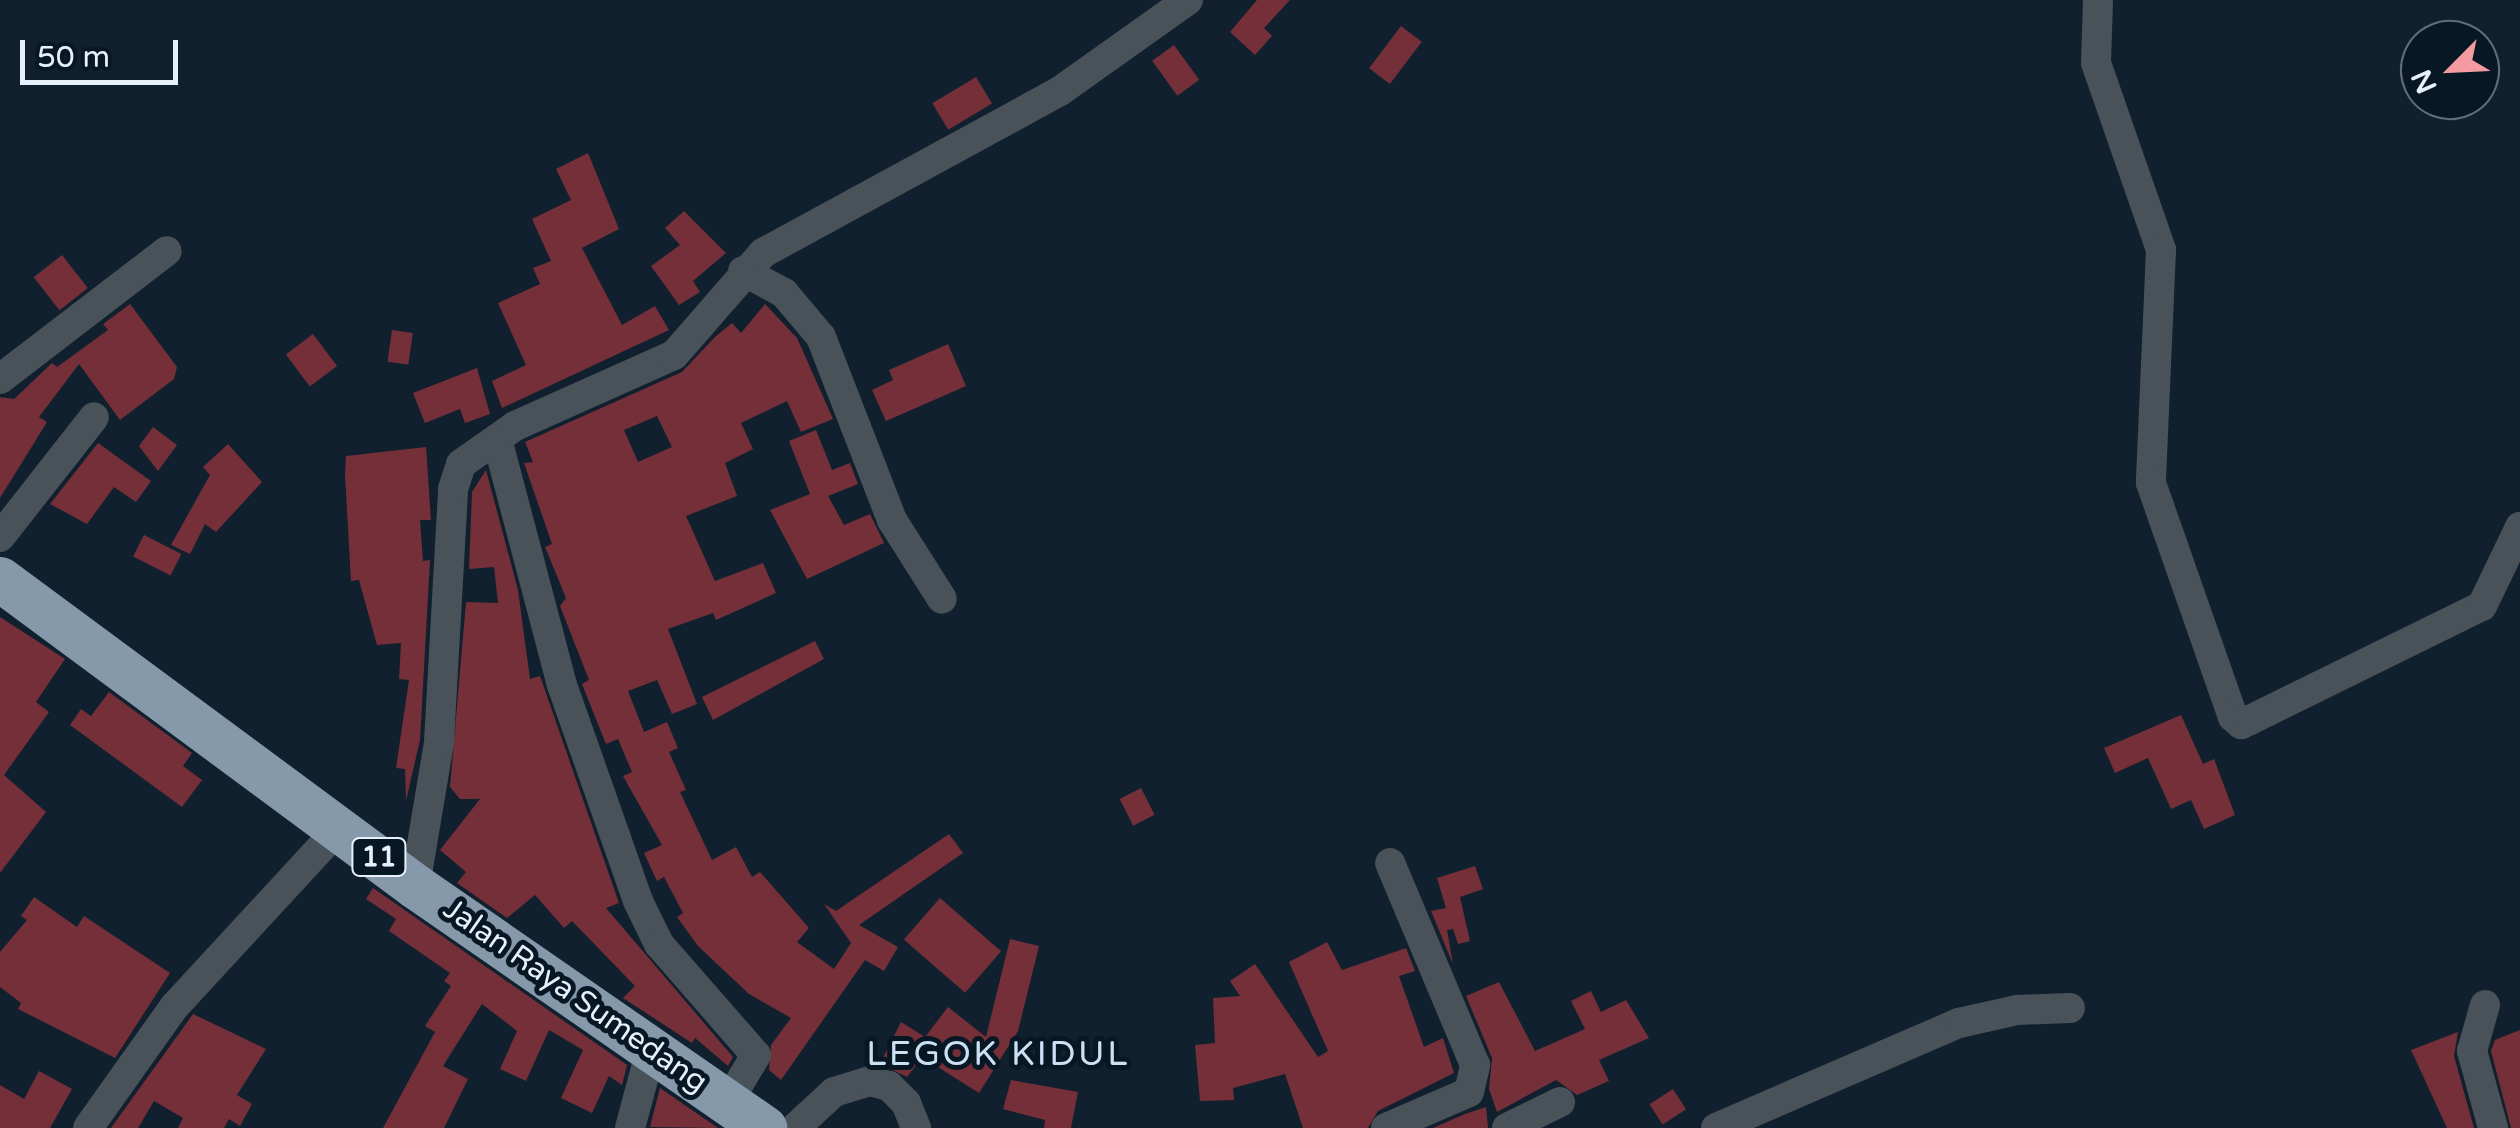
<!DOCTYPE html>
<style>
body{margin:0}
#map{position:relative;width:2520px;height:1128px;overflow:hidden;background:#10202e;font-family:"Varela Round",sans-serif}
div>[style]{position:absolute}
.building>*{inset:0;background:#752f38;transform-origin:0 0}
.minor>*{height:30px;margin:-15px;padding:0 15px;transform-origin:15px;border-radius:15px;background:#4a5259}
.highway>*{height:45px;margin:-22.5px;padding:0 22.5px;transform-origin:22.5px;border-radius:22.5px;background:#8599ab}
span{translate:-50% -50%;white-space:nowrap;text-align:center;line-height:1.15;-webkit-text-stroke:10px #071724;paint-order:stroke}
.shield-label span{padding:2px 8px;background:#071724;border:2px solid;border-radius:8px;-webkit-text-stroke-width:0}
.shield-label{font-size:28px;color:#e7f1fb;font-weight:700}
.street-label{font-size:30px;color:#e7f1fb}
.quarter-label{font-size:35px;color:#cbe0f3;letter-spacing:2.5px}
.north{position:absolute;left:2400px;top:20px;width:100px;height:100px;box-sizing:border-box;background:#071724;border:2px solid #616e7a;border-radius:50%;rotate:246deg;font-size:28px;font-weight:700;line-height:40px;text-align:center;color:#e7f1fb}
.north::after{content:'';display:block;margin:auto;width:35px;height:45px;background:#f49aa1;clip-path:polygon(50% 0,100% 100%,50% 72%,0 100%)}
.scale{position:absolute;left:20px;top:40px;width:158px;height:45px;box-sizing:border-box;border:5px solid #e7f1fb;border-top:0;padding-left:12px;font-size:30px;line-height:35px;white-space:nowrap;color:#e7f1fb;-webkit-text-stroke:8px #071724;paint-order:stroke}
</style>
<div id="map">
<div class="building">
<div style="clip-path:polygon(1257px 0,1290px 0,1264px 28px,1272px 36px,1255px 55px,1230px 32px)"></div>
<div style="left:1401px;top:26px;width:26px;height:53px;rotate:37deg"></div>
<div style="left:1174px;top:45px;width:43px;height:27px;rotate:54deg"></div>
<div style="left:976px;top:77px;width:31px;height:51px;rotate:59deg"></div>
<div style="clip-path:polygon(588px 153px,619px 229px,582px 248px,622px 325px,655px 306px,669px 330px,502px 408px,492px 381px,526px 365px,498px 303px,540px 284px,533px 268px,551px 261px,532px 219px,571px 200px,556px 169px)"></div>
<div style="clip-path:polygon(684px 211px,726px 253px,693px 281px,700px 292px,679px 305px,651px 266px,680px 245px,665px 228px)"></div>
<div style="left:62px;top:255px;width:42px;height:36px;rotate:52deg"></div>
<div style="clip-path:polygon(130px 304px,177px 367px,174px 379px,120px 420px,79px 364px,39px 417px,47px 422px,0 498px,0 397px,14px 399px,52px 363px,57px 367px,108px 330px,103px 324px)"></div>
<div style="clip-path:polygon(evenodd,765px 304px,797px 338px,833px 419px,801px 432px,787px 401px,741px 423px,753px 449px,725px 463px,737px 496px,686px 516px,715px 581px,763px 563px,776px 593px,716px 620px,713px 613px,668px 629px,697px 704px,672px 714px,657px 680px,628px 691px,644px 732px,667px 722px,678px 748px,669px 752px,686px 790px,680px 792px,712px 860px,736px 847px,752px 877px,760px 872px,809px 928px,797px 942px,834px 969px,851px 943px,824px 904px,836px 911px,949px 834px,963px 853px,859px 925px,898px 947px,884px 971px,865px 960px,781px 1080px,769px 1070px,771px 1045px,791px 1018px,749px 994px,698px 946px,677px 917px,683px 913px,664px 877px,657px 881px,644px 853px,662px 845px,623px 776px,632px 772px,618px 739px,606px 744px,582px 684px,589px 680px,560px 606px,566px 598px,545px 547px,552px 544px,524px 463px,533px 462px,525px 442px,682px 372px,715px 337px,732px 323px,741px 333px,765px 304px,657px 416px,672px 447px,638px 462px,624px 430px,657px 416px)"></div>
<div style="left:392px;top:330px;width:21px;height:32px;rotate:8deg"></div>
<div style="left:313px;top:334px;width:40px;height:34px;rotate:53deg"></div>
<div style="clip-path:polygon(948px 344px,966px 386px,886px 421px,872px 390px,893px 380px,889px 370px)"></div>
<div style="clip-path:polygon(477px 368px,490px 414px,465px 423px,460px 409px,425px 423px,413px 393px)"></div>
<div style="clip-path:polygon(153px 427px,177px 445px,158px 471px,139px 446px)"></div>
<div style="clip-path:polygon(816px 430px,832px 470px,850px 463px,858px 484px,828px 496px,844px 525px,870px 514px,884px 543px,807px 579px,770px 510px,810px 494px,789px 441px)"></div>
<div style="clip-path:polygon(98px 443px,151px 481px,136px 502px,114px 487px,87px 524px,50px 504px)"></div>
<div style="clip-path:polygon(228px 444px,262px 482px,216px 532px,205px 524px,190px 554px,171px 545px,210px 475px,203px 467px)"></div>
<div style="clip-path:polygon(426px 447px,431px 520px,420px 520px,423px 561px,430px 560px,420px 740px,406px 801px,405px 769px,396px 768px,409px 680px,399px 679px,401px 643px,377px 645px,359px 580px,351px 581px,345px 474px,346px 456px)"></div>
<div style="clip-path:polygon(486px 470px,518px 590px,530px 679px,540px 676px,619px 903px,606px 908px,733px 1057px,728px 1066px,695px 1038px,692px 1043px,623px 998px,635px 986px,572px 921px,564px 928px,535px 895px,507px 918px,457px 883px,466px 872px,440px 850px,480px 799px,460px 799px,450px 787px,466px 602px,498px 603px,494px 567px,469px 569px,472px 492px)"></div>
<div style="left:144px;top:535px;width:42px;height:24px;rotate:27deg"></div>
<div style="clip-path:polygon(0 617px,65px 659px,36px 702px,49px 712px,4px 775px,46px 812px,0 873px)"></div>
<div style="clip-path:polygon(815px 641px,824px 659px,713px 720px,702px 697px)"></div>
<div style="clip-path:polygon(109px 692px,192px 753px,183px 766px,202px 780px,182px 807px,70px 725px,81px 709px,91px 716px)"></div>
<div style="clip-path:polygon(2181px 715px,2203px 764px,2214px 759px,2235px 815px,2204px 829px,2191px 800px,2171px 809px,2148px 758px,2115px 773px,2104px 748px)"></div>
<div style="left:1141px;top:788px;width:30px;height:24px;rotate:63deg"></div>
<div style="clip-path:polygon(1475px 866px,1483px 889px,1460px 897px,1470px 941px,1458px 944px,1453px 929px,1447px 930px,1453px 964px,1431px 911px,1446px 908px,1437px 878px)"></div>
<div style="clip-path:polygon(373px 888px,627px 1065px,622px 1085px,609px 1076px,592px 1113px,561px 1098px,583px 1050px,549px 1030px,526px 1081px,500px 1069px,517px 1031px,482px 1004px,443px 1066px,468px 1079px,444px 1128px,383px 1128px,435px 1032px,425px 1026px,451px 986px,444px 981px,450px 973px,389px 931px,396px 919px,366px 899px)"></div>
<div style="clip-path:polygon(34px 897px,77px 927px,84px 916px,170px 973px,115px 1058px,18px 1009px,21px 1003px,0 987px,0 952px,27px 920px,21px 916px)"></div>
<div style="left:940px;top:898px;width:81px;height:55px;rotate:41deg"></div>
<div style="clip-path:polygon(1010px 939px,1039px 946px,1018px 1031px,979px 1093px,922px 1057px,907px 1077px,880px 1064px,901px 1022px,925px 1037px,948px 1007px,986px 1037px)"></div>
<div style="clip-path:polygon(1327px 942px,1342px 970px,1406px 948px,1415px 971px,1399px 976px,1424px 1047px,1443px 1038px,1454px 1073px,1378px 1111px,1368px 1128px,1303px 1128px,1285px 1074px,1233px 1088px,1234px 1100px,1200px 1101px,1195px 1045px,1215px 1043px,1213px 998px,1240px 996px,1230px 981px,1255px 964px,1318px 1057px,1328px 1051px,1289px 962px)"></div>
<div style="clip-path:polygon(1499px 982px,1535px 1051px,1585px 1029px,1571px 1001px,1591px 991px,1601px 1012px,1626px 1000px,1649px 1038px,1599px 1060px,1609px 1081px,1577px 1095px,1556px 1080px,1497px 1112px,1489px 1089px,1492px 1058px,1466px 996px)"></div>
<div style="clip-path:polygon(193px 1014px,266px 1049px,237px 1095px,252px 1104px,240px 1126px,229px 1119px,224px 1128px,178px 1128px,183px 1118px,154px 1101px,138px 1128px,111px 1128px)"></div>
<div style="clip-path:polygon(2520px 1030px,2520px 1128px,2511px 1128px,2491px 1051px,2495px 1040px)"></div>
<div style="clip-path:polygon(2458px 1032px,2454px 1056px,2474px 1128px,2447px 1128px,2411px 1050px)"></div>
<div style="clip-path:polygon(39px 1071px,72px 1089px,50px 1128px,0 1128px,0 1085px,24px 1099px)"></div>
<div style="clip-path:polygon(1011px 1080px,1078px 1092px,1071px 1128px,1044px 1128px,1045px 1120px,1003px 1109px)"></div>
<div style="clip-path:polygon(660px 1088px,718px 1128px,650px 1127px)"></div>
<div style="left:1673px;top:1089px;width:24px;height:28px;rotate:57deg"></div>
<div style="clip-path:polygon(1486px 1107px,1488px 1128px,1433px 1128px,1465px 1114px)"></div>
</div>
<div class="minor">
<div style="left:2098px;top:0;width:63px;rotate:91.8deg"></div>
<div style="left:2096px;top:63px;width:198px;rotate:70.8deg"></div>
<div style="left:2161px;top:250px;width:233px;rotate:92.5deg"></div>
<div style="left:2151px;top:483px;width:248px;rotate:70.7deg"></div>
<div style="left:2233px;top:717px;width:11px;rotate:41deg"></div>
<div style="left:2241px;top:724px;width:10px;rotate:-24deg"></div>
<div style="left:2250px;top:720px;width:258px;rotate:-26.2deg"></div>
<div style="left:2482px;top:606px;width:88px;rotate:-64.3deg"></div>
<div style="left:743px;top:271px;width:47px;rotate:28.2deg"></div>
<div style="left:784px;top:293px;width:57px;rotate:49.9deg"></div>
<div style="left:821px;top:337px;width:196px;rotate:68.8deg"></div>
<div style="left:892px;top:520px;width:93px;rotate:57.7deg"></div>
<div style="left:0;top:379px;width:210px;rotate:-37.5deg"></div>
<div style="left:497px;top:439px;width:254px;rotate:75.2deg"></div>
<div style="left:562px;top:685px;width:229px;rotate:70.6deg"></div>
<div style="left:638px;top:901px;width:48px;rotate:64deg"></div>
<div style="left:659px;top:944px;width:147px;rotate:48.9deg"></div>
<div style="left:756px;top:1055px;width:55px;rotate:120.8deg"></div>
<div style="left:0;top:537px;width:152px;rotate:-51.9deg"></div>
<div style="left:415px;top:886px;width:146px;rotate:-80.5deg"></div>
<div style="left:439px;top:742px;width:253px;rotate:-86.8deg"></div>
<div style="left:453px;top:489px;width:26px;rotate:-72deg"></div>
<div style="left:461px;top:464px;width:66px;rotate:-35.1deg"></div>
<div style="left:515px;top:426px;width:174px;rotate:-24.1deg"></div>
<div style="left:674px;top:355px;width:135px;rotate:-48.9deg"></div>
<div style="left:763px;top:253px;width:338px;rotate:-28.6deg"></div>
<div style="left:1060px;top:91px;width:157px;rotate:-35.4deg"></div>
<div style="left:2485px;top:1005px;width:48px;rotate:105.8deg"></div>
<div style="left:2472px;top:1051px;width:80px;rotate:74.7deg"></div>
<div style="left:88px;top:1128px;width:148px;rotate:-54.6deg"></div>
<div style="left:174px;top:1007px;width:246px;rotate:-47.3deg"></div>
<div style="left:630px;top:1128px;width:85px;rotate:-75deg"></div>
<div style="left:795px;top:1128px;width:53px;rotate:-42.7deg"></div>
<div style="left:834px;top:1092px;width:38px;rotate:-17deg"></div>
<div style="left:870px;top:1081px;width:20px;rotate:15deg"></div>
<div style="left:889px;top:1086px;width:24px;rotate:45deg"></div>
<div style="left:906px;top:1103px;width:27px;rotate:68deg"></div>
<div style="left:1386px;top:1128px;width:90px;rotate:-23.4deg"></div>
<div style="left:1469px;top:1092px;width:28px;rotate:-77deg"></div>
<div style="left:1475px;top:1065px;width:219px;rotate:-112.8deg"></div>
<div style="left:1507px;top:1128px;width:59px;rotate:-26.1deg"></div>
<div style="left:1716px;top:1128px;width:265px;rotate:-23.4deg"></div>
<div style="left:1959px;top:1023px;width:59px;rotate:-12.6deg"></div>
<div style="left:2017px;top:1010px;width:53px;rotate:-2.2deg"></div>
</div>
<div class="highway">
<div style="left:0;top:579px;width:516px;rotate:36.49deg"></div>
<div style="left:415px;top:886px;width:425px;rotate:34.7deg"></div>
</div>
<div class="shield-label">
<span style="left:379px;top:857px">11</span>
</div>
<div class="street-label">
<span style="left:575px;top:996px;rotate:35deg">Jalan Raya Sumedang</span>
</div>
<div class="quarter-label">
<span style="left:998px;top:1054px">LEGOK KIDUL</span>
</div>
<div class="north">N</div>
<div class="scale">50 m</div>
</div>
